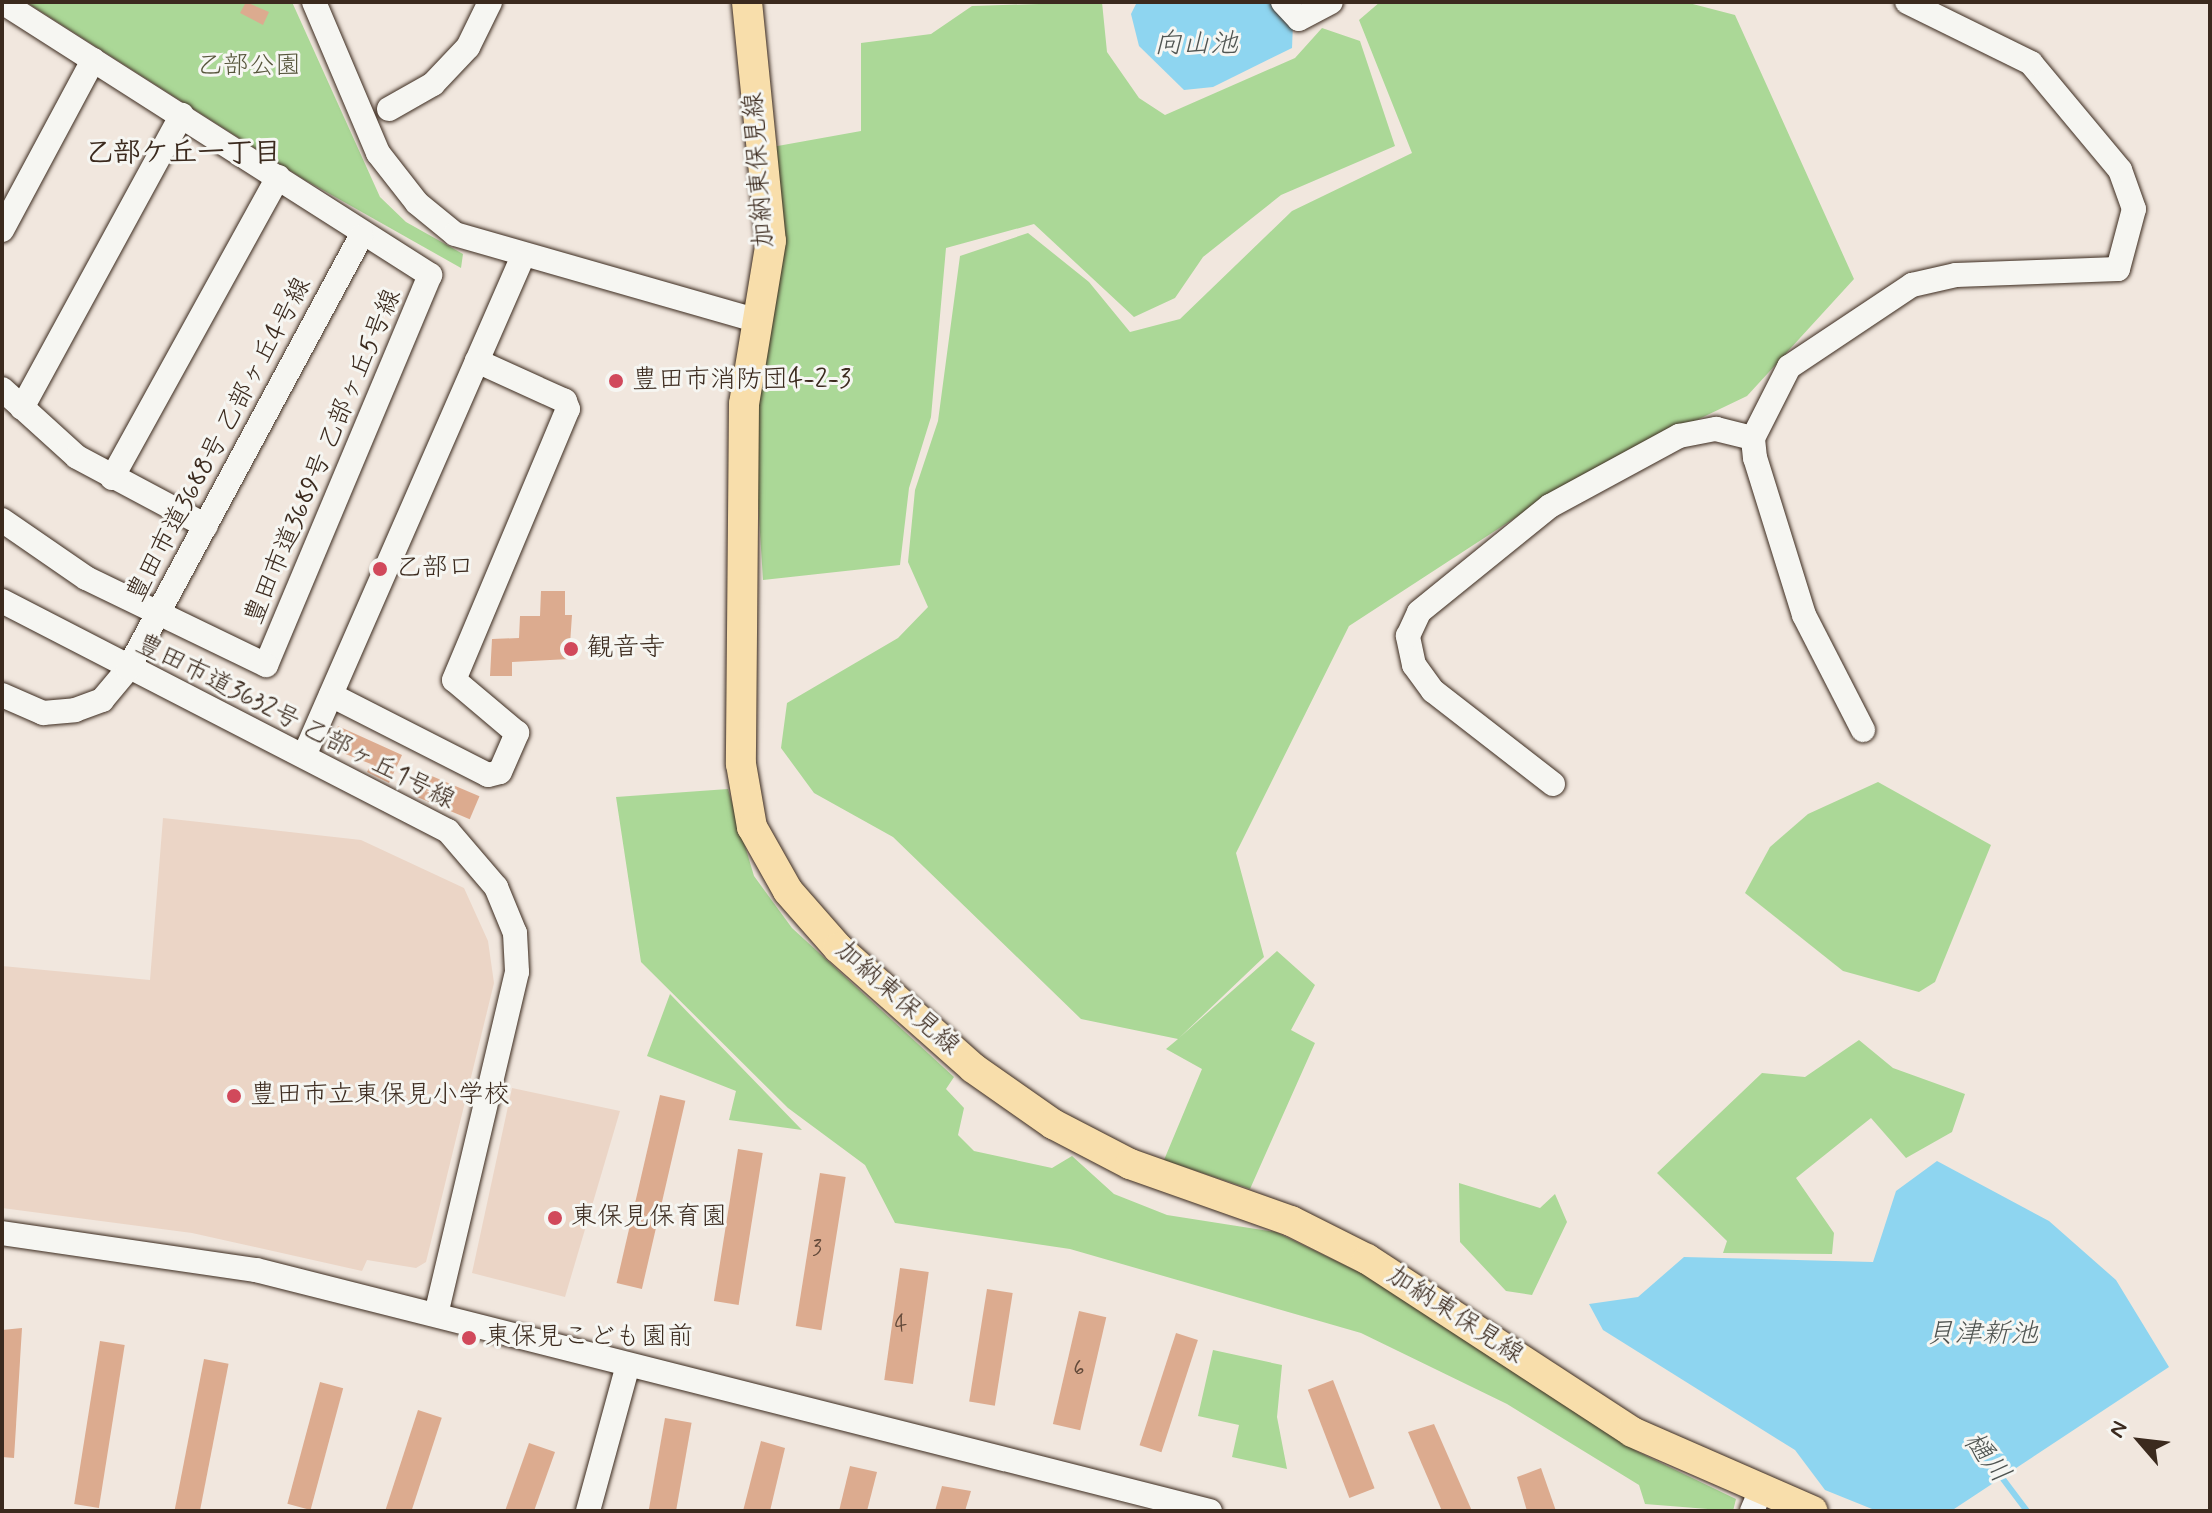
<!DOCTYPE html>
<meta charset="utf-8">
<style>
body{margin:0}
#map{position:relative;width:2212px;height:1513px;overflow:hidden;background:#f1e7de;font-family:Mynerve,"Klee One",sans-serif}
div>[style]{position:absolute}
.built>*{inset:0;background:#ebd5c6}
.green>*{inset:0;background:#abd897}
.water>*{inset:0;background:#8ed5f0}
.stream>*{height:6px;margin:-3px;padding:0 3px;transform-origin:3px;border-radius:3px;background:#8ed5f0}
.building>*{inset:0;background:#dcab8f;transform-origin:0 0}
.roads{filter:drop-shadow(0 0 2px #3b2a1e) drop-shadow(0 0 2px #3b2a1e)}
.minor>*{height:24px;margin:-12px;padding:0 12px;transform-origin:12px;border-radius:12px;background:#f6f6f2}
.major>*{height:30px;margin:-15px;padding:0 15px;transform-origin:15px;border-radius:15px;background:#f8deab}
.dots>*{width:22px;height:22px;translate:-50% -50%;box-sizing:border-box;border:4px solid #f6f6f2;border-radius:50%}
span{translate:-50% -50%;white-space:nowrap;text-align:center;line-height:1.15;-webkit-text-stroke:6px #f6f6f2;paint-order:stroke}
.number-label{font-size:22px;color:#634a3a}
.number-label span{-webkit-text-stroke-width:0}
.park-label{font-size:26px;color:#57563c}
.street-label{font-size:26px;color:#3b2a1e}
.poi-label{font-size:26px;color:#3b2a1e}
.left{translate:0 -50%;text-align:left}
.water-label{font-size:28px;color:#505552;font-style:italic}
.neighbourhood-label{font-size:28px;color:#3b2a1e;font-weight:700}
.frame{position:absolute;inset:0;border:4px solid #3b2a1e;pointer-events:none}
.north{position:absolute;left:2100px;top:1401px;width:80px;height:80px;-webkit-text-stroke:6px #f6f6f2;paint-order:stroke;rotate:298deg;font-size:22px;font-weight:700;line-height:32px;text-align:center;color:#3b2a1e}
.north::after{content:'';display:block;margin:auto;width:28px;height:36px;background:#3b2a1e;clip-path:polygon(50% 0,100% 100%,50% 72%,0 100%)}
</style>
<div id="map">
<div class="built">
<div style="clip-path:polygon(163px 818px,361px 840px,464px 888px,488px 941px,494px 983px,426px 1262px,416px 1268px,367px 1260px,362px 1271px,192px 1233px,2px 1208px,2px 966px,150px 980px)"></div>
<div style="clip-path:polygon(512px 1088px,620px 1111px,565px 1297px,472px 1273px)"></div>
</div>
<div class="green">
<div style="clip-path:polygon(26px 2px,292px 2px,380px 197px,406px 222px,463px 254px,461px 268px,305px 180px)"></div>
<div style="clip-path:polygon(1102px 2px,1107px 52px,1139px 98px,1165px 115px,1295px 58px,1322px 28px,1360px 41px,1395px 146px,1281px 195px,1203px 257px,1175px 298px,1134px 317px,1034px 224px,946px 248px,931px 417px,909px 488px,900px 565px,763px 580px,752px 405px,772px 147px,861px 131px,861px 43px,931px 34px,972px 6px)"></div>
<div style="clip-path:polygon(1380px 2px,1685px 2px,1735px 15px,1854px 279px,1747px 396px,1578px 477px,1349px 626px,1236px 853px,1264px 957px,1179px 1038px,1277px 951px,1315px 985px,1291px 1030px,1315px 1043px,1250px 1189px,1164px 1160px,1202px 1069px,1166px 1049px,1178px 1039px,1081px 1019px,893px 837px,814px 793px,781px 748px,787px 703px,898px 638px,928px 607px,908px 562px,915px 490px,938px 421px,960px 256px,1028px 233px,1089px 282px,1130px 332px,1180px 319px,1292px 211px,1412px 153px,1359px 20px)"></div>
<div style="clip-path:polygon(1878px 782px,1991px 845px,1935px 982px,1919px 992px,1843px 971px,1745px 893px,1770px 847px,1808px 814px)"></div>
<div style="clip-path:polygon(728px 789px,754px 876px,792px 928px,954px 1077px,946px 1089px,964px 1108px,958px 1135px,974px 1151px,1052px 1168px,1072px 1156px,1114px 1194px,1167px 1215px,1276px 1232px,1371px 1278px,1636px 1451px,1736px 1499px,1733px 1511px,1645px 1504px,1639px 1485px,1507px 1404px,1361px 1333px,1070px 1249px,895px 1223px,865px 1165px,788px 1108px,641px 962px,616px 797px)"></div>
<div style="clip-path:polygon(670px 994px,802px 1130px,729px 1120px,736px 1091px,647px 1056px)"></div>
<div style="clip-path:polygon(1859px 1040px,1893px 1068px,1965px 1094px,1952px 1132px,1906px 1158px,1871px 1118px,1796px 1178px,1834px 1233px,1832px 1254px,1723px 1253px,1727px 1241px,1657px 1173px,1762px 1073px,1805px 1077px)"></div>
<div style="clip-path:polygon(1459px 1183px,1540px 1208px,1555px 1194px,1567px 1222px,1532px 1295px,1506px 1291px,1460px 1242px)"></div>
<div style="clip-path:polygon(1213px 1350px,1282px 1365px,1277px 1417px,1287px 1469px,1232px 1457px,1239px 1425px,1198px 1416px)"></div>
</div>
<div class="water">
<div style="clip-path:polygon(1137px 2px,1273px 2px,1293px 23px,1292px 48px,1213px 87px,1184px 90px,1139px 46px,1131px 14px)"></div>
<div style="clip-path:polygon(1937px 1161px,2049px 1221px,2116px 1280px,2169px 1367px,1951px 1511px,1877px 1511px,1825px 1490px,1795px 1450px,1603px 1330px,1589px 1304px,1638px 1297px,1684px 1257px,1873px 1262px,1896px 1191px)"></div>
</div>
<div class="stream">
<div style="left:1997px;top:1471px;width:50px;rotate:53.1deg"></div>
</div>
<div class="building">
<div style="clip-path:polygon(246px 2px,269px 12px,263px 25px,240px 13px)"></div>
<div style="clip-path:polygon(541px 591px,565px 591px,565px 615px,572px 615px,569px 659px,512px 662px,512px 676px,490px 676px,492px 639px,519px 638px,520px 616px,540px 616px)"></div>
<div style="clip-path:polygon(338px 726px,402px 755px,389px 783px,367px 772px,371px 764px,330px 748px)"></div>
<div style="left:427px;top:774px;width:57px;height:25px;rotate:23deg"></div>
<div style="left:660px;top:1095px;width:26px;height:193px;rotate:13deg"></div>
<div style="left:738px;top:1149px;width:25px;height:154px;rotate:9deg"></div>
<div style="left:820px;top:1173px;width:26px;height:155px;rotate:9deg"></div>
<div style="left:900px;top:1268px;width:29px;height:113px;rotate:8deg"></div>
<div style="left:987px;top:1289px;width:26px;height:114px;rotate:9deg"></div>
<div style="left:1079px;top:1311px;width:28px;height:116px;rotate:13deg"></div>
<div style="clip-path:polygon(22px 1328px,14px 1458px,2px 1457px,2px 1330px)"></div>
<div style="left:1176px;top:1333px;width:23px;height:118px;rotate:18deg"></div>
<div style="left:100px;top:1341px;width:25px;height:165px;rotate:9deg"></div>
<div style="left:204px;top:1359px;width:25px;height:155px;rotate:11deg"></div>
<div style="left:1333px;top:1380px;width:116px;height:27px;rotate:69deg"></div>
<div style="left:320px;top:1382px;width:24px;height:126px;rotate:15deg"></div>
<div style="left:418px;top:1410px;width:25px;height:105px;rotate:18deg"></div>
<div style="left:665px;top:1418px;width:27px;height:96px;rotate:10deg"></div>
<div style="clip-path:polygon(1434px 1424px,1472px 1511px,1442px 1511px,1408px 1432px)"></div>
<div style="clip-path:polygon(761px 1441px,785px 1448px,770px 1511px,743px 1511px)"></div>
<div style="clip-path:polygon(529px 1443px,555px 1452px,534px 1511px,505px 1511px)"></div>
<div style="clip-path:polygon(850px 1466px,877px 1472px,867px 1511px,839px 1511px)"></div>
<div style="clip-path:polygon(1541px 1468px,1556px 1511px,1527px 1511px,1517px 1477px)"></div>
<div style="clip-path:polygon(942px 1486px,971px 1491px,965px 1511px,935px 1511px)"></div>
</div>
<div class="roads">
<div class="minor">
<div style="left:2px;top:2px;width:508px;rotate:32.53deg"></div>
<div style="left:430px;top:275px;width:423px;rotate:112.8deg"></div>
<div style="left:266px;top:665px;width:200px;rotate:-154.2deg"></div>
<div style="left:86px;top:578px;width:102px;rotate:-145.4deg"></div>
<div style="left:314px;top:2px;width:164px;rotate:67deg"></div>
<div style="left:378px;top:153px;width:63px;rotate:52deg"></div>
<div style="left:417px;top:203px;width:49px;rotate:39.2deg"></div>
<div style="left:455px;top:234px;width:312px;rotate:16deg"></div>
<div style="left:1283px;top:2px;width:23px;rotate:47deg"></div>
<div style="left:1299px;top:19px;width:36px;rotate:-28deg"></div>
<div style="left:389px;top:109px;width:51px;rotate:-29.6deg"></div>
<div style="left:433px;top:84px;width:51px;rotate:-46.6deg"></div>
<div style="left:468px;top:47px;width:50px;rotate:-63.9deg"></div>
<div style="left:2px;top:230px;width:193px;rotate:-61.8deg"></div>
<div style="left:2px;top:389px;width:101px;rotate:42.2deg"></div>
<div style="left:77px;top:457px;width:146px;rotate:28.1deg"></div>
<div style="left:22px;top:408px;width:334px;rotate:-61.4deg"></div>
<div style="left:112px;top:478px;width:344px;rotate:-61.1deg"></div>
<div style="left:2px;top:601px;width:502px;rotate:27.28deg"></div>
<div style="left:448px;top:831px;width:74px;rotate:49.4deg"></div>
<div style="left:496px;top:887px;width:50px;rotate:67.6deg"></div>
<div style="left:515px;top:933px;width:39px;rotate:87deg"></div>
<div style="left:517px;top:972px;width:352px;rotate:103.3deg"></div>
<div style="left:2px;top:695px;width:45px;rotate:23.7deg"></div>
<div style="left:43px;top:713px;width:32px;rotate:-5deg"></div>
<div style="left:75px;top:710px;width:29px;rotate:-20deg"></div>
<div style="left:102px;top:700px;width:40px;rotate:-50deg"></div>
<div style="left:128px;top:669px;width:491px;rotate:-61.7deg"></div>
<div style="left:331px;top:695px;width:176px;rotate:27deg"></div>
<div style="left:488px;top:775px;width:12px;rotate:-14deg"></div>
<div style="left:500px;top:772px;width:43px;rotate:-66.4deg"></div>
<div style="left:517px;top:733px;width:82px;rotate:-139.9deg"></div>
<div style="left:454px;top:680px;width:294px;rotate:-67.2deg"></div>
<div style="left:568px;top:409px;width:9px;rotate:-111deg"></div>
<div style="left:565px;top:401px;width:97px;rotate:-155.6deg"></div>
<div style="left:1863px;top:730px;width:129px;rotate:-117.2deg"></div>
<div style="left:1804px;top:615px;width:164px;rotate:-107.3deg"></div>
<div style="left:1755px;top:458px;width:20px;rotate:-96deg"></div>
<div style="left:1753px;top:438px;width:80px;rotate:-63.1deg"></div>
<div style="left:1789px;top:367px;width:148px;rotate:-33.7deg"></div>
<div style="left:1912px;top:285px;width:45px;rotate:-12.8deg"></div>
<div style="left:1956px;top:275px;width:162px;rotate:-2.1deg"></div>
<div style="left:2118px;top:269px;width:62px;rotate:-75.1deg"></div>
<div style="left:2134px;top:209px;width:41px;rotate:-109.7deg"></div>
<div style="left:2120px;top:170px;width:139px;rotate:-129.8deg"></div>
<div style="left:2031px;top:63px;width:138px;rotate:-153.8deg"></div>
<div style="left:304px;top:756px;width:546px;rotate:-66.35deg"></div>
<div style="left:1553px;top:784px;width:152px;rotate:-142.2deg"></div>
<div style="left:1433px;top:691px;width:32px;rotate:-126deg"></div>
<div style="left:1414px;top:665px;width:30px;rotate:-102deg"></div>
<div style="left:1408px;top:636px;width:26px;rotate:-65deg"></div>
<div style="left:1419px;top:612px;width:169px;rotate:-39deg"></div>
<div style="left:1550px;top:506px;width:147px;rotate:-28.5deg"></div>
<div style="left:1679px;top:436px;width:38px;rotate:-11deg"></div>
<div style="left:1716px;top:429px;width:38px;rotate:14deg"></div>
<div style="left:2px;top:1233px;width:257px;rotate:8.3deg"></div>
<div style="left:256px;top:1270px;width:984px;rotate:14.18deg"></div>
<div style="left:588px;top:1511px;width:151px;rotate:-74.7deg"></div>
<div style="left:1752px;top:1511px;width:21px;rotate:-67deg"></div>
</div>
<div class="major">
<div style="left:747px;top:2px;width:240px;rotate:84.3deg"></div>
<div style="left:771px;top:241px;width:165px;rotate:99.4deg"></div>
<div style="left:744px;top:404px;width:360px;rotate:90.5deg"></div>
<div style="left:741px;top:764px;width:64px;rotate:80.1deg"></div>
<div style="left:752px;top:827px;width:73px;rotate:60.6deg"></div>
<div style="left:788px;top:891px;width:76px;rotate:48.7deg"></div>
<div style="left:838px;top:948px;width:181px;rotate:41.6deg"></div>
<div style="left:973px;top:1068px;width:98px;rotate:35deg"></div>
<div style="left:1053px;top:1124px;width:87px;rotate:27.5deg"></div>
<div style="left:1130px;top:1164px;width:171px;rotate:19.5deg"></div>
<div style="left:1291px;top:1221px;width:85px;rotate:26.6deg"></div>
<div style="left:1367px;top:1259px;width:316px;rotate:33.1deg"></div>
<div style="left:1632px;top:1432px;width:197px;rotate:23.6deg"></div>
</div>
</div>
<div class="dots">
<div style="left:616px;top:381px;background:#d1495b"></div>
<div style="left:380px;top:569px;background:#d1495b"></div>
<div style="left:571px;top:649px;background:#d1495b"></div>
<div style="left:234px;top:1096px;background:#d1495b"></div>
<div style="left:555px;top:1218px;background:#d1495b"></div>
<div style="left:469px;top:1338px;background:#d1495b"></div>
</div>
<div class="number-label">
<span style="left:817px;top:1250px">3</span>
<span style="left:901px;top:1325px">4</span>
<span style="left:1079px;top:1370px">6</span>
</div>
<div class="park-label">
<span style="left:249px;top:67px">乙部公園</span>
</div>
<div class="street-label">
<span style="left:760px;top:170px;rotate:-94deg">加納東保見線</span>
<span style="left:220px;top:440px;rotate:-62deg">豊田市道3688号 乙部ヶ丘4号線</span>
<span style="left:324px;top:457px;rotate:-67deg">豊田市道3689号 乙部ヶ丘5号線</span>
<span style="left:295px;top:723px;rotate:27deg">豊田市道3632号 乙部ヶ丘1号線</span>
<span style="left:897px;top:999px;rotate:42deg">加納東保見線</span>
<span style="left:1455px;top:1316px;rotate:33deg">加納東保見線</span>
</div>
<div class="poi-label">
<span class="left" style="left:632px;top:381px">豊田市消防団4-2-3</span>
<span class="left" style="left:396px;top:569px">乙部口</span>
<span class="left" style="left:587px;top:649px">観音寺</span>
<span class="left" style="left:250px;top:1096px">豊田市立東保見小学校</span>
<span class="left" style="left:571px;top:1218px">東保見保育園</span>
<span class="left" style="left:485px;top:1338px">東保見こども園前</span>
</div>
<div class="water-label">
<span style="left:1196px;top:45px">向山池</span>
<span style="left:1982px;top:1335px">貝津新池</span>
<span style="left:1986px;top:1458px;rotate:52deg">樋川</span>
</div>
<div class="neighbourhood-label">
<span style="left:183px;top:154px">乙部ケ丘一丁目</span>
</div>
<div class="frame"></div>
<div class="north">N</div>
</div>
